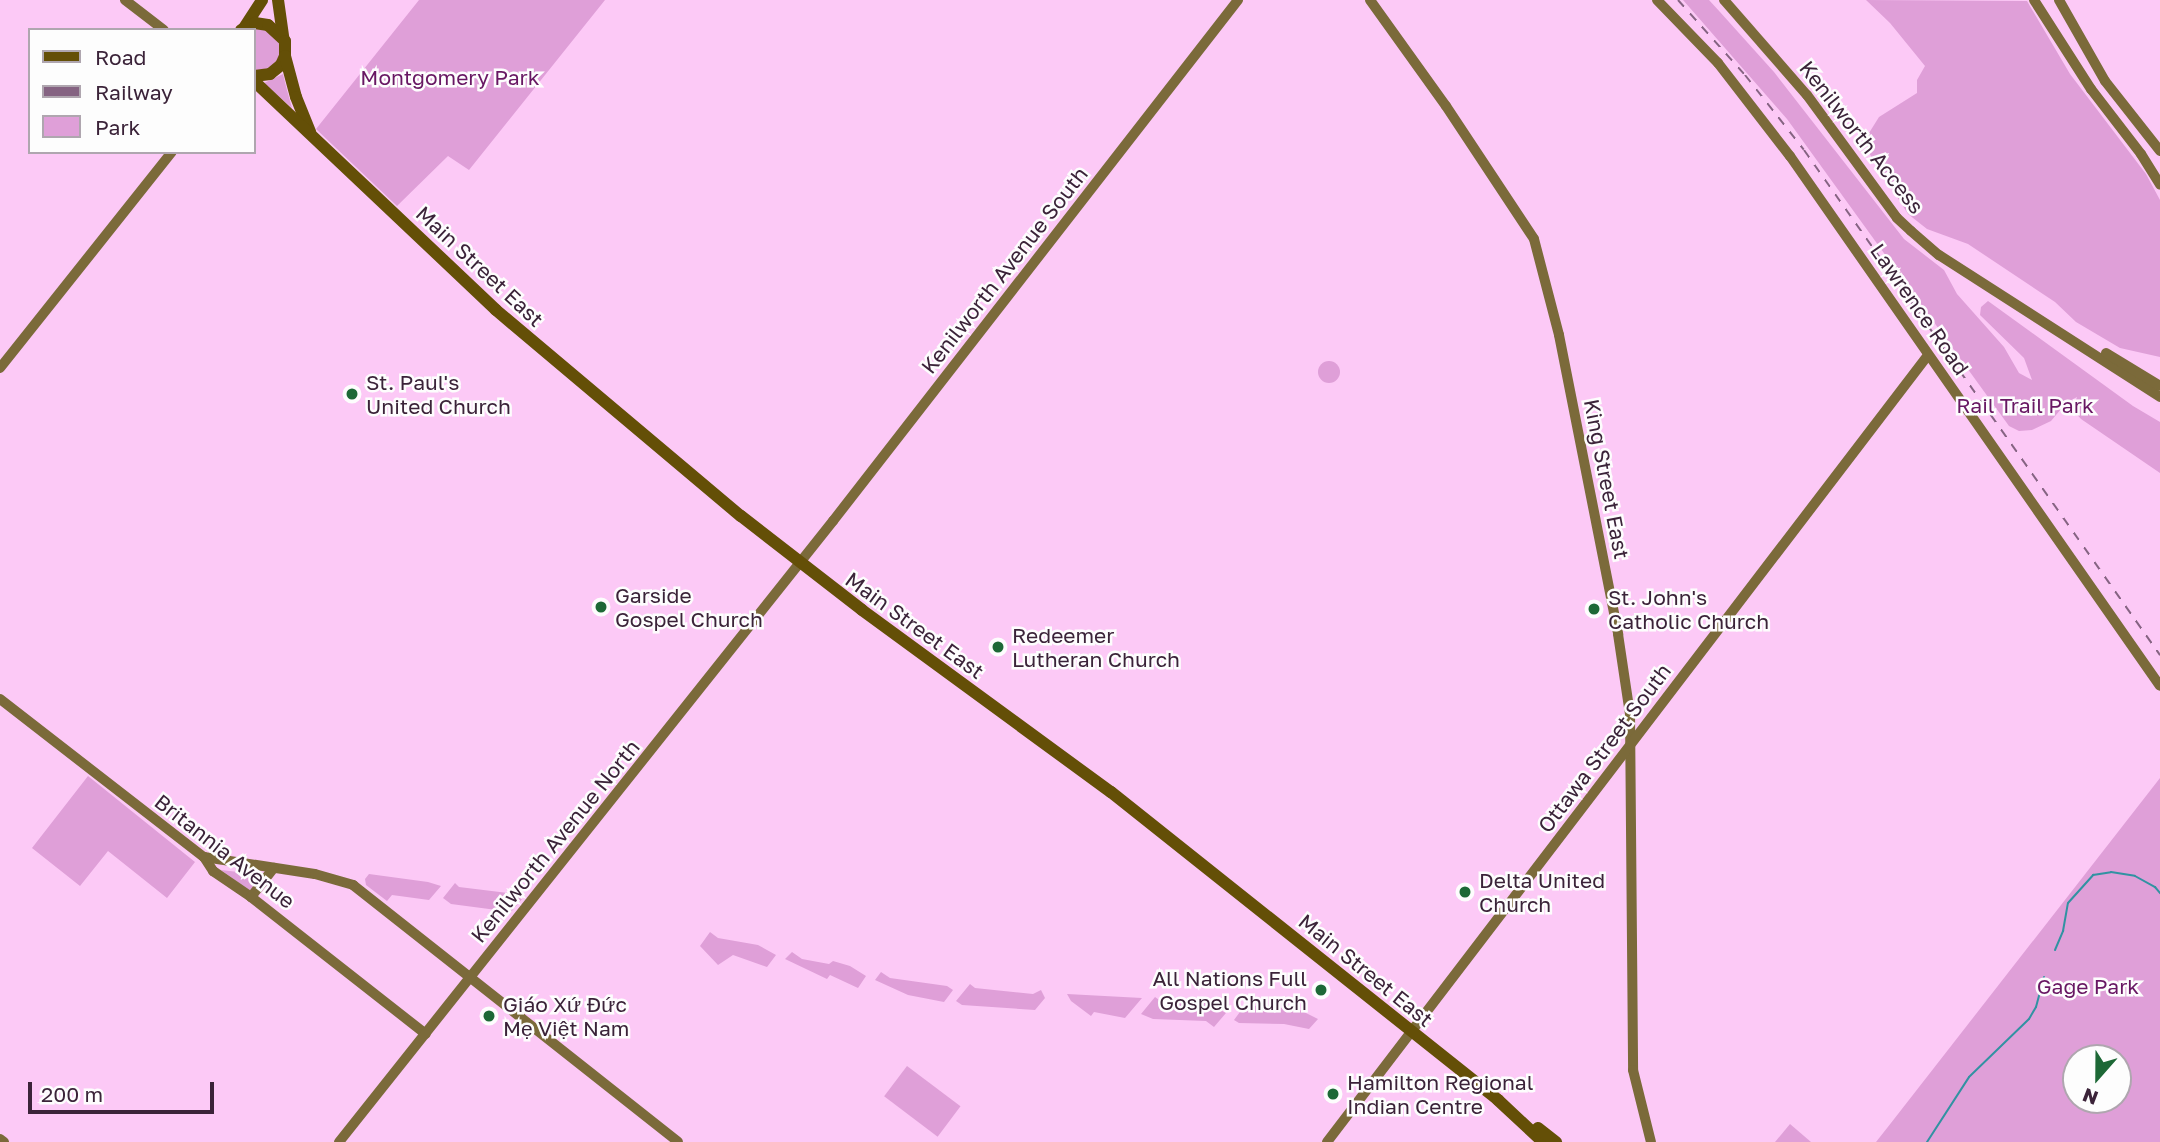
<!DOCTYPE html>
<meta charset="utf-8">
<style>
body{margin:0}
#map{position:relative;width:2160px;height:1142px;overflow:hidden;background:#fcc9f6;font-family:"Golos Text",sans-serif}
div>[style]{position:absolute}
.green>*{inset:0;background:#df9fd8;transform-origin:0 0}
.round{border-radius:50%}
.stream>*{height:2px;margin:-1px;padding:0 1px;transform-origin:1px;border-radius:1px;background:#3192a2}
.secondary>*{height:10px;margin:-5px;padding:0 5px;transform-origin:5px;border-radius:5px;background:#7b6a3a}
.primary>*{height:12px;margin:-6px;padding:0 6px;transform-origin:6px;border-radius:6px;background:#644f07}
.rail>*{height:2px;margin-top:-1px;transform-origin:0;background:repeating-linear-gradient(90deg,#856382 0 9px,transparent 0 18px)}
.dots>*{width:19px;height:19px;translate:-50% -50%;box-sizing:border-box;border:4px solid #fdfdfd;border-radius:50%}
span{translate:-50% -50%;white-space:nowrap;text-align:center;line-height:1.15;-webkit-text-stroke:5px #fdfdfd;paint-order:stroke}
.park-label{font-size:21px;color:#681763}
.street-label{font-size:21px;color:#3b2339}
.poi-label{font-size:21px;color:#3b2339}
.left{translate:0 -50%;text-align:left}
.right{translate:-100% -50%;text-align:right}
.legend{position:absolute;left:28px;top:28px;width:228px;height:126px;box-sizing:border-box;background:#fdfdfd;border:2px solid #afa6af;margin:0;padding:9px 12px;list-style:none;font-size:21px;color:#3b2339}
.legend li{display:flex;align-items:center;gap:14px;height:35px}
.legend b{width:35px;border:2px solid #afa6af}
.north{position:absolute;left:2062px;top:1044px;width:70px;height:70px;box-sizing:border-box;background:#fdfdfd;border:2px solid #afa6af;border-radius:50%;rotate:201deg;font-size:19px;font-weight:700;line-height:28px;text-align:center;color:#3b2339}
.north::after{content:'';display:block;margin:auto;width:24px;height:32px;background:#1d6836;clip-path:polygon(50% 0,100% 100%,50% 72%,0 100%)}
.scale{position:absolute;left:28px;top:1082px;width:186px;height:32px;box-sizing:border-box;border:4px solid #3b2339;border-top:0;padding-left:9px;font-size:21px;line-height:24px;white-space:nowrap;color:#3b2339;-webkit-text-stroke:5px #fdfdfd;paint-order:stroke}
</style>
<div id="map">
<div class="green">
<div style="clip-path:polygon(419px 0,605px 0,469px 170px,448px 156px,397px 206px,316px 129px)"></div>
<div style="clip-path:polygon(1683px 0,1709px 0,1720px 12px,1774px 72px,1904px 239px,1944px 270px,1957px 294px,2004px 347px,2019px 373px,2032px 380px,2024px 358px,1980px 315px,1981px 307px,1988px 301px,2133px 406px,2160px 422px,2160px 473px,2081px 419px,2073px 410px,2077px 397px,2066px 403px,2051px 421px,2032px 430px,2019px 431px,2009px 426px,1787px 119px)"></div>
<div style="clip-path:polygon(1866px 0,2027px 1px,2070px 74px,2146px 174px,2160px 200px,2160px 357px,2120px 348px,2076px 322px,2055px 302px,1968px 244px,1927px 229px,1908px 214px,1869px 153px,1869px 133px,1879px 117px,1917px 93px,1917px 80px,1925px 66px,1890px 23px)"></div>
<div style="clip-path:polygon(258px 28px,276px 35px,282px 50px,274px 67px,254px 71px,254px 30px)"></div>
<div style="clip-path:polygon(283px 74px,287px 90px,292px 108px,264px 83px)"></div>
<div class="round" style="left:1318px;top:361px;width:22px;height:22px"></div>
<div style="clip-path:polygon(88px 776px,195px 862px,167px 898px,108px 851px,80px 886px,32px 848px)"></div>
<div style="clip-path:polygon(evenodd,2160px 778px,2160px 1142px,1876px 1142px,1891px 1123px,2160px 778px,2076px 1058px,2118px 1058px,2118px 1100px,2076px 1100px,2076px 1058px)"></div>
<div style="clip-path:polygon(221px 870px,255px 874px,258px 879px,250px 891px)"></div>
<div style="clip-path:polygon(369px 874px,428px 882px,441px 886px,429px 900px,392px 895px,387px 901px,366px 885px,365px 879px)"></div>
<div style="clip-path:polygon(455px 883px,459px 887px,516px 894px,522px 899px,511px 912px,451px 904px,443px 898px)"></div>
<div style="clip-path:polygon(710px 932px,718px 938px,758px 945px,776px 955px,767px 967px,733px 955px,718px 965px,700px 946px)"></div>
<div style="clip-path:polygon(792px 952px,802px 959px,829px 964px,833px 961px,850px 966px,866px 976px,858px 988px,830px 975px,827px 979px,785px 959px)"></div>
<div style="clip-path:polygon(881px 972px,890px 978px,947px 986px,953px 990px,944px 1002px,908px 995px,875px 980px)"></div>
<div style="clip-path:polygon(970px 984px,975px 988px,1033px 994px,1041px 990px,1045px 998px,1035px 1010px,962px 1005px,956px 1001px)"></div>
<div style="clip-path:polygon(1067px 994px,1142px 998px,1125px 1018px,1094px 1012px,1091px 1016px,1071px 1001px)"></div>
<div style="clip-path:polygon(1155px 997px,1162px 1002px,1207px 1003px,1226px 1013px,1214px 1027px,1206px 1021px,1153px 1019px,1141px 1014px)"></div>
<div style="clip-path:polygon(1245px 1005px,1298px 1009px,1318px 1019px,1309px 1029px,1284px 1024px,1239px 1023px,1234px 1020px)"></div>
<div style="left:907px;top:1066px;width:67px;height:38px;rotate:37deg"></div>
<div style="clip-path:polygon(1790px 1124px,1811px 1142px,1775px 1142px)"></div>
</div>
<div class="stream">
<div style="left:2055px;top:950px;width:21px;rotate:-67deg"></div>
<div style="left:2063px;top:931px;width:28px;rotate:-80deg"></div>
<div style="left:2068px;top:903px;width:38px;rotate:-48deg"></div>
<div style="left:2093px;top:875px;width:18px;rotate:-9deg"></div>
<div style="left:2111px;top:872px;width:24px;rotate:9deg"></div>
<div style="left:2135px;top:876px;width:23px;rotate:29deg"></div>
<div style="left:2155px;top:887px;width:8px;rotate:50deg"></div>
<div style="left:1927px;top:1142px;width:77px;rotate:-57.1deg"></div>
<div style="left:1969px;top:1077px;width:83px;rotate:-44deg"></div>
<div style="left:2029px;top:1019px;width:14px;rotate:-60deg"></div>
<div style="left:2036px;top:1007px;width:31px;rotate:-75deg"></div>
</div>
<div class="secondary">
<div style="left:125px;top:0;width:49px;rotate:37.6deg"></div>
<div style="left:1370px;top:0;width:130px;rotate:54.4deg"></div>
<div style="left:1446px;top:106px;width:159px;rotate:56.5deg"></div>
<div style="left:1534px;top:239px;width:99px;rotate:75.4deg"></div>
<div style="left:1559px;top:335px;width:305px;rotate:78.8deg"></div>
<div style="left:1618px;top:634px;width:81px;rotate:81.5deg"></div>
<div style="left:1630px;top:714px;width:356px;rotate:89.5deg"></div>
<div style="left:1633px;top:1070px;width:74px;rotate:76deg"></div>
<div style="left:1657px;top:0;width:88px;rotate:45.9deg"></div>
<div style="left:1718px;top:63px;width:118px;rotate:52.3deg"></div>
<div style="left:1790px;top:156px;width:646px;rotate:55.08deg"></div>
<div style="left:1724px;top:0;width:126px;rotate:48.9deg"></div>
<div style="left:1807px;top:95px;width:152px;rotate:53.8deg"></div>
<div style="left:1897px;top:218px;width:19px;rotate:43deg"></div>
<div style="left:1911px;top:231px;width:37px;rotate:41deg"></div>
<div style="left:1939px;top:255px;width:263px;rotate:32.7deg"></div>
<div style="left:2034px;top:0;width:106px;rotate:57.4deg"></div>
<div style="left:2091px;top:89px;width:82px;rotate:52.4deg"></div>
<div style="left:2141px;top:154px;width:36px;rotate:58deg"></div>
<div style="left:2059px;top:0;width:93px;rotate:60.4deg"></div>
<div style="left:2105px;top:81px;width:89px;rotate:51.8deg"></div>
<div style="left:2106px;top:353px;width:63px;rotate:31.4deg"></div>
<div style="left:0;top:368px;width:276px;rotate:-51.5deg"></div>
<div style="left:0;top:699px;width:258px;rotate:37.8deg"></div>
<div style="left:204px;top:857px;width:17px;rotate:57deg"></div>
<div style="left:213px;top:871px;width:46px;rotate:34.4deg"></div>
<div style="left:251px;top:897px;width:222px;rotate:38.1deg"></div>
<div style="left:204px;top:857px;width:112px;rotate:8.7deg"></div>
<div style="left:315px;top:874px;width:40px;rotate:16deg"></div>
<div style="left:353px;top:885px;width:414px;rotate:38.3deg"></div>
<div style="left:251px;top:897px;width:37px;rotate:-52deg"></div>
<div style="left:0;top:1139px;width:5px;rotate:37deg"></div>
<div style="left:339px;top:1142px;width:794px;rotate:-51.5deg"></div>
<div style="left:833px;top:521px;width:660px;rotate:-52.14deg"></div>
<div style="left:1327px;top:1142px;width:990px;rotate:-52.63deg"></div>
</div>
<div class="primary">
<div style="left:278px;top:0;width:37px;rotate:82deg"></div>
<div style="left:244px;top:28px;width:33px;rotate:-57deg"></div>
<div style="left:241px;top:30px;width:16px;rotate:-27deg"></div>
<div style="left:255px;top:23px;width:13px;rotate:9deg"></div>
<div style="left:268px;top:25px;width:23px;rotate:43deg"></div>
<div style="left:285px;top:41px;width:15px;rotate:90deg"></div>
<div style="left:285px;top:56px;width:10px;rotate:114deg"></div>
<div style="left:281px;top:65px;width:14px;rotate:141deg"></div>
<div style="left:270px;top:74px;width:16px;rotate:173deg"></div>
<div style="left:285px;top:56px;width:42px;rotate:75deg"></div>
<div style="left:296px;top:97px;width:38px;rotate:68deg"></div>
<div style="left:254px;top:81px;width:333px;rotate:43.4deg"></div>
<div style="left:496px;top:310px;width:320px;rotate:40.1deg"></div>
<div style="left:741px;top:516px;width:153px;rotate:37.8deg"></div>
<div style="left:862px;top:610px;width:308px;rotate:36.2deg"></div>
<div style="left:1111px;top:792px;width:495px;rotate:38.5deg"></div>
<div style="left:1498px;top:1100px;width:62px;rotate:43deg"></div>
<div style="left:1538px;top:1128px;width:23px;rotate:38deg"></div>
</div>
<div class="rail">
<div style="left:1678px;top:0;width:101px;rotate:48.2deg"></div>
<div style="left:1745px;top:75px;width:95px;rotate:51.8deg"></div>
<div style="left:1804px;top:150px;width:618px;rotate:54.82deg"></div>
</div>
<div class="dots">
<div style="left:352px;top:394px;background:#1d6836"></div>
<div style="left:601px;top:607px;background:#1d6836"></div>
<div style="left:1594px;top:609px;background:#1d6836"></div>
<div style="left:998px;top:647px;background:#1d6836"></div>
<div style="left:1465px;top:892px;background:#1d6836"></div>
<div style="left:1321px;top:990px;background:#1d6836"></div>
<div style="left:489px;top:1016px;background:#1d6836"></div>
<div style="left:1333px;top:1094px;background:#1d6836"></div>
</div>
<div class="park-label">
<span style="left:450px;top:77px">Montgomery Park</span>
<span style="left:2025px;top:405px">Rail Trail Park</span>
<span style="left:2088px;top:986px">Gage Park</span>
</div>
<div class="street-label">
<span style="left:1862px;top:137px;rotate:52deg">Kenilworth Access</span>
<span style="left:480px;top:266px;rotate:43deg">Main Street East</span>
<span style="left:1004px;top:270px;rotate:-52deg">Kenilworth Avenue South</span>
<span style="left:1920px;top:309px;rotate:55deg">Lawrence Road</span>
<span style="left:1607px;top:479px;rotate:79deg">King Street East</span>
<span style="left:915px;top:625px;rotate:36deg">Main Street East</span>
<span style="left:1604px;top:748px;rotate:-53deg">Ottawa Street South</span>
<span style="left:555px;top:841px;rotate:-51deg">Kenilworth Avenue North</span>
<span style="left:225px;top:851px;rotate:38deg">Britannia Avenue</span>
<span style="left:1366px;top:970px;rotate:39deg">Main Street East</span>
</div>
<div class="poi-label">
<span class="left" style="left:366px;top:394px">St. Paul's<br>United Church</span>
<span class="left" style="left:615px;top:607px">Garside<br>Gospel Church</span>
<span class="left" style="left:1608px;top:609px">St. John's<br>Catholic Church</span>
<span class="left" style="left:1012px;top:647px">Redeemer<br>Lutheran Church</span>
<span class="left" style="left:1479px;top:892px">Delta United<br>Church</span>
<span class="right" style="left:1307px;top:990px">All Nations Full<br>Gospel Church</span>
<span class="left" style="left:503px;top:1016px">Giáo Xứ Đức<br>Mẹ Việt Nam</span>
<span class="left" style="left:1347px;top:1094px">Hamilton Regional<br>Indian Centre</span>
</div>
<ul class="legend">
<li><b style="height:9px;background:#644f07"></b>Road</li>
<li><b style="height:9px;background:#856382"></b>Railway</li>
<li><b style="height:19px;background:#df9fd8"></b>Park</li>
</ul>
<div class="north">N</div>
<div class="scale">200 m</div>
</div>
